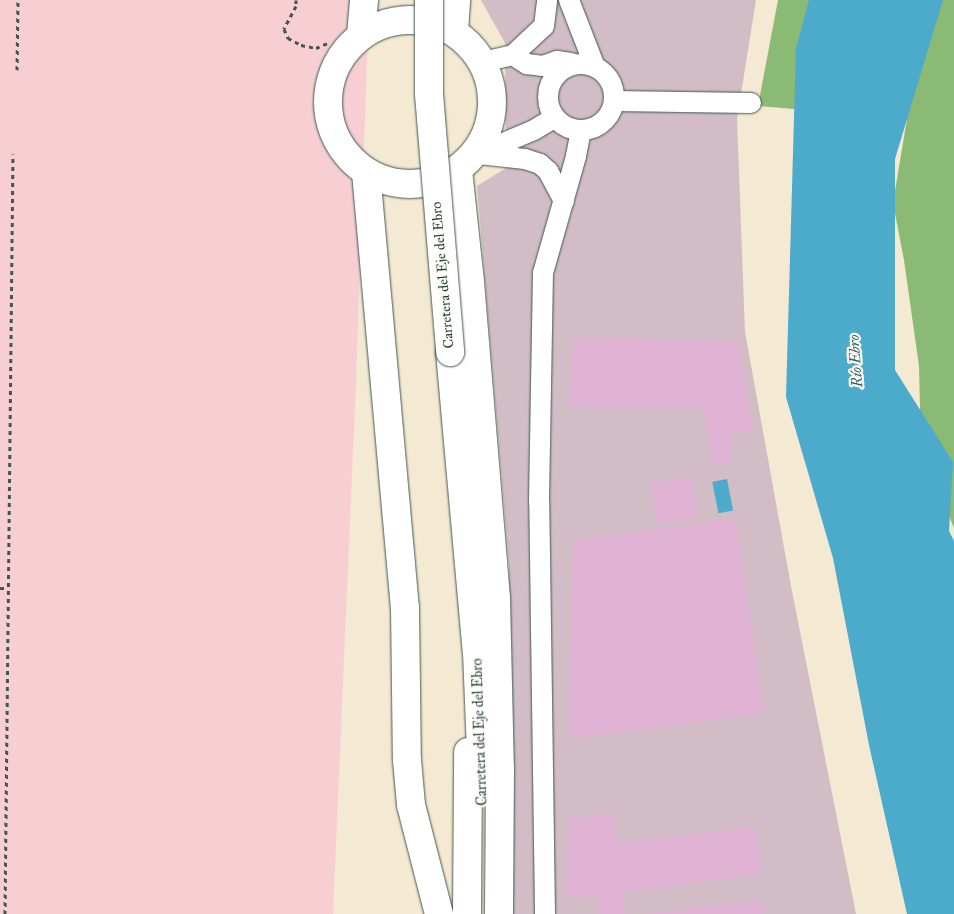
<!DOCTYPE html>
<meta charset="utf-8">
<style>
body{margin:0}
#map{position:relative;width:954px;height:914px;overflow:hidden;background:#f4e9d2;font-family:"IM FELL Great Primer",serif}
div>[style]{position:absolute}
.built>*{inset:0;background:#f7cfd3}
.industrial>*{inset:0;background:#d2bdc7}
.forest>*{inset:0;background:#8aba73}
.water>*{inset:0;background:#4cabcb;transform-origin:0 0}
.building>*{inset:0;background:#e0b3d5;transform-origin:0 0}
.path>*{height:3px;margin-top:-1.5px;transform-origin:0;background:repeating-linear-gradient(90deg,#3f574c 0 4px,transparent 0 8px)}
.roads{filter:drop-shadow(0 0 1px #3f574c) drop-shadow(0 0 1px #3f574c)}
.street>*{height:20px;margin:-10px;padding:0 10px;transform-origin:10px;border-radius:10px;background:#fff}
.street>.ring{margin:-10px;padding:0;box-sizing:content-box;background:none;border:20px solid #fff;border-radius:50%}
.primary>*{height:28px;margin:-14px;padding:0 14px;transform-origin:14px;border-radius:14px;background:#fff}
.primary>.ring{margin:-14px;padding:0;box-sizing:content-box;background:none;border:28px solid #fff;border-radius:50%}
.bridges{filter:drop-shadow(0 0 1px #3f574c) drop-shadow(0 0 1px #3f574c)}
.primary-bridge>*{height:28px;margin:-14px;padding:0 14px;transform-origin:14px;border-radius:14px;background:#fff}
span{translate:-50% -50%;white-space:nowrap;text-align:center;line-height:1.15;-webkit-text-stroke:4.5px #fdfcf7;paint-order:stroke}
.street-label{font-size:14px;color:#1f3d34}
.water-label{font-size:15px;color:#2c5e61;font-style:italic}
</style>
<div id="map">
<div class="built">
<div style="clip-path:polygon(0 0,369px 0,356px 383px,333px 914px,0 914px)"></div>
</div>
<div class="industrial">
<div style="clip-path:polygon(481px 0,756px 0,737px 119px,745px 332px,791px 586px,856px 914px,508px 914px,509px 564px,477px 186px,506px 168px,505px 43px)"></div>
</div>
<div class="forest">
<div style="clip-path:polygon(778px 0,954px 0,954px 528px,921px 448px,919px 366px,904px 260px,893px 203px,907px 119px,758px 106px)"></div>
</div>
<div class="water">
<div style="clip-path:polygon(809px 0,943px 0,895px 159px,895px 370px,953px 462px,949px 531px,954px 541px,954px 914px,907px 914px,869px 745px,833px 558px,786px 397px,796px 48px)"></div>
<div style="left:727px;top:479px;width:32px;height:15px;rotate:79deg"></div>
</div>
<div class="building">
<div style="clip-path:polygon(573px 337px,738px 341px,753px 430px,730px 434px,733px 461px,713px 466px,703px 407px,570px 406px)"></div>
<div style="left:691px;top:477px;width:41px;height:41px;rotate:82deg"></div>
<div style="clip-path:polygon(736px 518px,764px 713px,569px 739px,573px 541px)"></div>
<div style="clip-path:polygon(613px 813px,617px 843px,755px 827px,761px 874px,623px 892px,625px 914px,601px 914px,599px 897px,565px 898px,570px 819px)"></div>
<div style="clip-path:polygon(763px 901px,764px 914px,650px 914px,650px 913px)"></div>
</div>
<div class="path">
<div style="left:296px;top:0;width:6px;rotate:90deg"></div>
<div style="left:296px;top:6px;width:26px;rotate:118deg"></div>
<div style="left:284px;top:29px;width:10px;rotate:66deg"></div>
<div style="left:288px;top:38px;width:15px;rotate:28deg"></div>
<div style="left:301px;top:45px;width:15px;rotate:11deg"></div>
<div style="left:316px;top:48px;width:15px;rotate:-23deg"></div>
<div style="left:17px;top:70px;width:70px;rotate:-89.2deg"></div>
<div style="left:0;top:588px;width:7px"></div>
<div style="left:5px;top:914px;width:760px;rotate:-89.4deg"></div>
</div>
<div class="roads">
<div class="street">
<div style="left:569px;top:0;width:72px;rotate:68.8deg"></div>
<div style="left:513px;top:55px;width:17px;rotate:33deg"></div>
<div style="left:527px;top:64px;width:16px;rotate:7deg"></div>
<div style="left:543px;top:66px;width:15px;rotate:-20deg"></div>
<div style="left:557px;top:61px;width:14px;rotate:8deg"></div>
<div style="left:483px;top:62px;width:31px;rotate:-13deg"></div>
<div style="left:513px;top:55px;width:42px;rotate:-43.1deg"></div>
<div style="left:544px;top:26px;width:26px;rotate:-83deg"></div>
<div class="ring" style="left:548px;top:64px;width:46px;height:46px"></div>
<div style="left:614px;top:101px;width:137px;rotate:0.8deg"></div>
<div style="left:480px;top:153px;width:59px;rotate:-23.1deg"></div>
<div style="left:534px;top:130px;width:23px;rotate:-31deg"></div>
<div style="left:479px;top:154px;width:46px;rotate:6.2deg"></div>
<div style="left:525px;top:159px;width:16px;rotate:18deg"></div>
<div style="left:540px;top:164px;width:11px;rotate:41deg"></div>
<div style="left:548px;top:171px;width:34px;rotate:62deg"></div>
<div style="left:545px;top:914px;width:413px;rotate:-90.8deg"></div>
<div style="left:539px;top:501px;width:228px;rotate:-89deg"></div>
<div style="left:543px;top:273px;width:122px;rotate:-74.2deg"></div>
<div style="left:576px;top:156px;width:26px;rotate:-79deg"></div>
</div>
<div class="primary">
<div class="ring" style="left:328px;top:20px;width:136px;height:136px"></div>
<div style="left:454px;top:31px;width:31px;rotate:-86deg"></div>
<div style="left:361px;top:35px;width:35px;rotate:-85deg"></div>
<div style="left:458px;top:170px;width:113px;rotate:83.9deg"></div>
<div style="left:470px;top:282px;width:316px;rotate:85.3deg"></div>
<div style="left:496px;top:597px;width:172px;rotate:88.7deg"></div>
<div style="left:500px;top:769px;width:145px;rotate:90.4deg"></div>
<div style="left:366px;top:172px;width:437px;rotate:84.9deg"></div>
<div style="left:405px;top:607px;width:153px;rotate:89.3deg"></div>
<div style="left:407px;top:760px;width:45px;rotate:84.9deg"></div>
<div style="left:411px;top:805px;width:113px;rotate:75.6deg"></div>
<div style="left:450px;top:352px;width:301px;rotate:84.9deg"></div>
<div style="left:477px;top:652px;width:123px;rotate:87.7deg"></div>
<div style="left:467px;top:914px;width:162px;rotate:-89.6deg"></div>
</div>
</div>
<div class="bridges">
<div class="primary-bridge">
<div style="left:429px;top:0;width:94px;rotate:90deg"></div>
<div style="left:429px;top:94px;width:259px;rotate:85.3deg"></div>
</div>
</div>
<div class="street-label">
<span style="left:443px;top:275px;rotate:-95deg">Carretera del Eje del Ebro</span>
<span style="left:480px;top:732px;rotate:-92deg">Carretera del Eje del Ebro</span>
</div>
<div class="water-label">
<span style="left:856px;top:361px;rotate:-94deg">Río Ebro</span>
</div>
</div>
